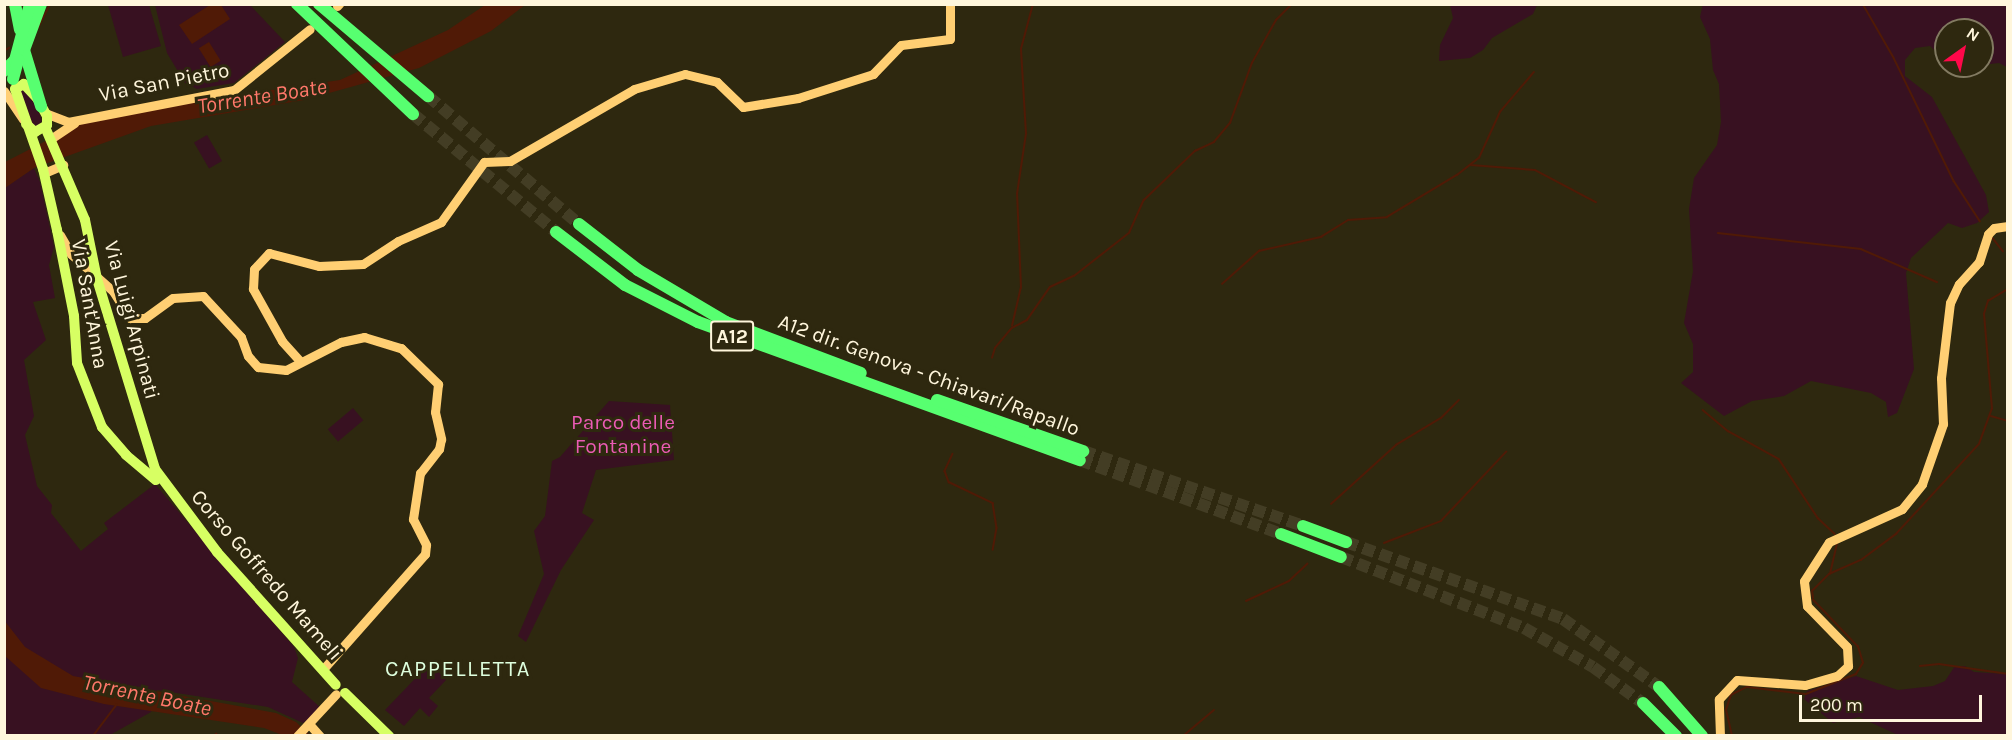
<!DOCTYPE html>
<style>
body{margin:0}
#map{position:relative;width:2012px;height:740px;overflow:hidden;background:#2e280f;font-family:Karla,sans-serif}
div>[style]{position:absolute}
.green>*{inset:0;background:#381121;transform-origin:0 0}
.water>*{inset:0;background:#501a06;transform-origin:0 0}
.stream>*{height:1.5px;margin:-0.75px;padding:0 0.75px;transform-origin:0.75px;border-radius:0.75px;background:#501a06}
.highway-tunnel>*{height:12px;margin-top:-6px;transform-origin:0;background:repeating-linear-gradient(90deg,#433d24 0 12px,transparent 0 18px)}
.secondary>*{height:9px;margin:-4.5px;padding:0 4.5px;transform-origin:4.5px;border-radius:4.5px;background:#ffcf73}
.primary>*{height:10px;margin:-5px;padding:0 5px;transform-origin:5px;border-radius:5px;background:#d7ff63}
.highway>*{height:12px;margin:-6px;padding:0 6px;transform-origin:6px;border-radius:6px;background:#57ff70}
span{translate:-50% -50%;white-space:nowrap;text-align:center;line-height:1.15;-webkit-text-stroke:6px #2e280f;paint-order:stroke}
.shield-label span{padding:2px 4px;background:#2e280f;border:2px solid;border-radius:4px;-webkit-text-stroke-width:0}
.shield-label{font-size:20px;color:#fff6dc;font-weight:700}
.street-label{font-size:21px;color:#fff6dc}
.park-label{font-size:21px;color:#eb5bb4}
.water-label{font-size:22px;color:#ff786a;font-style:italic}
.neighbourhood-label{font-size:22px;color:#deffde;letter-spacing:1.5px}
.frame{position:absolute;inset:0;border:6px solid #fff6dc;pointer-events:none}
.north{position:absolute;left:1934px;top:18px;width:60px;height:60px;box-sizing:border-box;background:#2e280f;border:2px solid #827a61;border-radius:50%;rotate:33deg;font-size:16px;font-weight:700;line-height:24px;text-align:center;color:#fff6dc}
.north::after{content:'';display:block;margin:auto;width:21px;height:27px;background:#ff084a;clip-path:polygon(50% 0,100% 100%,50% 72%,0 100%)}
.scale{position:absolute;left:1799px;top:695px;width:183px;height:27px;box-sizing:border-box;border:3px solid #fff6dc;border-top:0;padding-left:8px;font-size:18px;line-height:21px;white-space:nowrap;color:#fff6dc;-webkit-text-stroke:4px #2e280f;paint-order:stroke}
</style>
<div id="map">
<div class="green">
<div style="clip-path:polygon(1703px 4px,2007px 5px,2007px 67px,1999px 63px,1982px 65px,1982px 30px,1946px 30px,1946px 61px,1930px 46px,1915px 48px,1905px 60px,1905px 76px,1932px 97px,1986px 195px,1989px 212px,1977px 223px,1962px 228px,1948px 223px,1911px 258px,1906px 273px,1914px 369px,1897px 413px,1888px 417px,1886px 402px,1871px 393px,1811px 381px,1784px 396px,1752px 401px,1724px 416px,1681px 383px,1693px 372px,1693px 344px,1684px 323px,1693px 271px,1689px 209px,1694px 178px,1717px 145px,1721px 122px,1719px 84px,1713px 70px,1710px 39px,1700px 17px)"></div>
<div style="clip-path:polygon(108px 5px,149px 5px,161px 46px,123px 57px)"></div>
<div style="clip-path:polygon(155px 5px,250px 5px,285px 42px,234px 83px,197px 89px,185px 83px,167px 53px)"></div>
<div style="clip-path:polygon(1450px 5px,1450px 4px,1537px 5px,1533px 14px,1492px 38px,1483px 50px,1470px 58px,1439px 61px,1440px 45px,1453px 18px)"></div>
<div style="clip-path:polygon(19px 89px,30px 93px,42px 120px,39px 126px,33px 126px)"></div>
<div style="left:207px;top:135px;width:30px;height:15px;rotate:60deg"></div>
<div style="clip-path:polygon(34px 168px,40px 182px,54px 247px,49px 265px,55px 298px,33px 302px,46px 340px,24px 360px,34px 416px,25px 435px,37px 486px,52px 505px,51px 513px,81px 551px,108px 529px,104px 523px,155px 484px,294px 647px,298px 658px,292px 682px,322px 709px,303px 723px,268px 707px,157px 690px,151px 712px,110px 735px,5px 735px,4px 188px)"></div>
<div style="clip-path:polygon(609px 401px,670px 405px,674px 460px,596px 470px,582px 513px,594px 520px,561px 570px,526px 642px,518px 636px,544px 574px,534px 531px,545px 516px,552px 461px,560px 457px)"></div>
<div style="left:353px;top:408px;width:16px;height:33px;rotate:50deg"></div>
<div style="clip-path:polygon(430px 663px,446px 680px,429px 698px,438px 706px,429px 717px,420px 708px,404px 726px,385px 710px)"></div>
<div style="clip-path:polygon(1955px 666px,1965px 666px,1974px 672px,2007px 674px,2007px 735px,1898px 735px,1859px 717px,1833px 723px,1804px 699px,1807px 691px,1856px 676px,1898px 690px,1933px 686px,1945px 681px)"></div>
</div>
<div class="water">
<div style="clip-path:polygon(210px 5px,221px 5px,230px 19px,192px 44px,179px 25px)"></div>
<div style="clip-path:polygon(485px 5px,525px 5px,491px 31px,419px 68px,304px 100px,151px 126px,34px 168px,5px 188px,5px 162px,73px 127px,120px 112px,340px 80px,448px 30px)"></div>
<div style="left:209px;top:42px;width:22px;height:12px;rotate:58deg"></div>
<div style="clip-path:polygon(4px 620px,25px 647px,73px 676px,276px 713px,296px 722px,310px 735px,282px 735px,264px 728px,104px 704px,41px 688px,5px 656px)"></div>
</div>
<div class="stream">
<div style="left:1863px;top:4px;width:62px;rotate:60.1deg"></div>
<div style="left:1894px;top:58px;width:137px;rotate:64deg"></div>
<div style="left:1954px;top:181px;width:48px;rotate:57deg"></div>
<div style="left:38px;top:28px;width:27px;rotate:-63deg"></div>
<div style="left:4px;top:51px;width:6px;rotate:-31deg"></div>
<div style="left:1471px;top:165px;width:64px;rotate:4.5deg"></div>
<div style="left:1535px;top:170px;width:69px;rotate:27.7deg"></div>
<div style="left:1718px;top:233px;width:144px;rotate:6.4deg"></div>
<div style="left:1861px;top:249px;width:83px;rotate:23.5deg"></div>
<div style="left:1992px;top:237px;width:18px;rotate:52deg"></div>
<div style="left:1222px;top:284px;width:50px;rotate:-41.7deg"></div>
<div style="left:1259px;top:251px;width:64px;rotate:-12.7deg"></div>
<div style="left:1321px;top:237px;width:32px;rotate:-32deg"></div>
<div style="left:1348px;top:220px;width:39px;rotate:-4deg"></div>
<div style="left:1387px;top:217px;width:82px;rotate:-31deg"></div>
<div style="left:1457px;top:175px;width:28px;rotate:-38deg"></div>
<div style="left:1479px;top:158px;width:51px;rotate:-65.5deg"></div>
<div style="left:1500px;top:112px;width:52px;rotate:-49.6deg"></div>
<div style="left:1012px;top:326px;width:39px;rotate:-77deg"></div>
<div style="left:1021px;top:288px;width:94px;rotate:-92.4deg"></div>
<div style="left:1017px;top:194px;width:61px;rotate:-81.5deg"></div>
<div style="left:1026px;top:134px;width:85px;rotate:-93.4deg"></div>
<div style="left:1021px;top:49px;width:47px;rotate:-75.1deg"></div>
<div style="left:992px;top:358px;width:10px;rotate:-73deg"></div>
<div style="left:995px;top:348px;width:26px;rotate:-50deg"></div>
<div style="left:1012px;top:328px;width:17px;rotate:-28deg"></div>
<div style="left:1027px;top:320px;width:40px;rotate:-55.1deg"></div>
<div style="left:1050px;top:287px;width:26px;rotate:-25deg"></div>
<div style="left:1074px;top:276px;width:70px;rotate:-38deg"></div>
<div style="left:1129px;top:233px;width:36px;rotate:-66deg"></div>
<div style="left:1144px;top:200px;width:71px;rotate:-43.9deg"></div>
<div style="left:1195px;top:151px;width:21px;rotate:-25deg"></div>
<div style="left:1214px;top:142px;width:25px;rotate:-50deg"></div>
<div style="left:1230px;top:123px;width:64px;rotate:-69.9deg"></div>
<div style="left:1252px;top:63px;width:49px;rotate:-60.8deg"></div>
<div style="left:1276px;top:20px;width:23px;rotate:-45deg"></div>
<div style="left:1703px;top:410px;width:33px;rotate:40deg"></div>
<div style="left:1728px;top:431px;width:58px;rotate:28.8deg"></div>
<div style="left:1779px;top:459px;width:71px;rotate:56.5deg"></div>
<div style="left:1818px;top:518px;width:23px;rotate:43deg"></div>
<div style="left:1991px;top:416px;width:18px;rotate:16deg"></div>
<div style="left:953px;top:454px;width:19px;rotate:115deg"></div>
<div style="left:945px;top:471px;width:12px;rotate:70deg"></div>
<div style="left:949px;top:482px;width:49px;rotate:25.5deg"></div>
<div style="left:993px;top:503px;width:25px;rotate:81deg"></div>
<div style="left:997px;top:528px;width:22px;rotate:100deg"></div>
<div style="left:1331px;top:504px;width:88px;rotate:-42.2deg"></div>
<div style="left:1396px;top:445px;width:52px;rotate:-31deg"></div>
<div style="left:1441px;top:418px;width:25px;rotate:-45deg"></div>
<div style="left:1384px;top:543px;width:61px;rotate:-21.1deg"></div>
<div style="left:1441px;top:521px;width:95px;rotate:-46.7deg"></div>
<div style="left:1830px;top:574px;width:32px;rotate:-77deg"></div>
<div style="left:1813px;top:598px;width:7px;rotate:-98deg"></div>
<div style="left:1812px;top:591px;width:24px;rotate:-45deg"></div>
<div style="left:1829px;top:574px;width:35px;rotate:-24deg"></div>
<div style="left:1861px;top:560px;width:44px;rotate:-36.6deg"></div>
<div style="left:1896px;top:534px;width:122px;rotate:-47.3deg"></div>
<div style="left:1979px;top:444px;width:37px;rotate:-70deg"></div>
<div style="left:1992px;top:409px;width:95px;rotate:-94.8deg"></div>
<div style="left:1984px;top:314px;width:14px;rotate:-73deg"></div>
<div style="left:1988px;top:301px;width:23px;rotate:-31deg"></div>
<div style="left:1246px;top:601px;width:47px;rotate:-24.9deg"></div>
<div style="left:1289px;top:581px;width:25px;rotate:-43deg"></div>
<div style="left:1920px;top:666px;width:19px;rotate:-6deg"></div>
<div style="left:1939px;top:664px;width:70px;rotate:8.2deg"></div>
<div style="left:93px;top:736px;width:39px;rotate:-53deg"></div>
<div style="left:214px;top:736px;width:3px;rotate:-45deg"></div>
<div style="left:1183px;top:736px;width:40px;rotate:-40deg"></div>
<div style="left:1732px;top:736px;width:27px;rotate:-103deg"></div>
<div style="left:1726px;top:710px;width:16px;rotate:-72deg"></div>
<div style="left:1731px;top:695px;width:18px;rotate:-27deg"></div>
<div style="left:1747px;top:687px;width:59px;rotate:6.8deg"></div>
<div style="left:1806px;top:694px;width:54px;rotate:-21.8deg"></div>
<div style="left:1856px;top:674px;width:13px;rotate:-58deg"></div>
<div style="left:1863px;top:663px;width:17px;rotate:-107deg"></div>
<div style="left:1858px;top:647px;width:65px;rotate:-133.8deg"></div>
</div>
<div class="highway-tunnel">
<div style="left:428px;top:96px;width:198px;rotate:40.3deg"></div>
<div style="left:413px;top:114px;width:185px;rotate:39.5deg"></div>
<div style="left:1083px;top:451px;width:232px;rotate:18.8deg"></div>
<div style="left:1080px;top:460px;width:214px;rotate:20.2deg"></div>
<div style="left:1346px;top:542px;width:230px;rotate:19.5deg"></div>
<div style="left:1563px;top:619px;width:118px;rotate:35.3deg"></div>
<div style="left:1341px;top:557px;width:196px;rotate:21.2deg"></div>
<div style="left:1524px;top:628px;width:79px;rotate:29.5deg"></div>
<div style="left:1593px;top:667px;width:62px;rotate:35.8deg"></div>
</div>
<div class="secondary">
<div style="left:337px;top:6px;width:3px;rotate:-45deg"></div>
<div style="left:4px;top:91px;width:34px;rotate:56deg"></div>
<div style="left:45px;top:113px;width:25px;rotate:21deg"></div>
<div style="left:68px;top:122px;width:169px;rotate:-10.9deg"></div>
<div style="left:234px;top:90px;width:97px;rotate:-38.8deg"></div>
<div style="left:52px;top:138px;width:27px;rotate:-34deg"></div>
<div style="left:44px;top:173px;width:21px;rotate:-23deg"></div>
<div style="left:60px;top:235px;width:22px;rotate:60deg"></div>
<div style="left:71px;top:254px;width:56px;rotate:41.4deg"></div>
<div style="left:113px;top:291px;width:32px;rotate:58deg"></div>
<div style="left:130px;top:318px;width:15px"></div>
<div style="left:145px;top:318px;width:34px;rotate:-36deg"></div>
<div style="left:173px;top:298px;width:30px;rotate:-4deg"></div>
<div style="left:203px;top:296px;width:56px;rotate:47.2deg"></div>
<div style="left:241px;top:337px;width:20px;rotate:70deg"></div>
<div style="left:248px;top:356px;width:15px;rotate:48deg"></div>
<div style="left:258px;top:367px;width:28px;rotate:6deg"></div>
<div style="left:286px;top:370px;width:62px;rotate:-27deg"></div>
<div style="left:341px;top:342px;width:24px;rotate:-12deg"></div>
<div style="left:364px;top:337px;width:39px;rotate:17deg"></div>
<div style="left:401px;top:348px;width:52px;rotate:44.2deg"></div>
<div style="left:438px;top:384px;width:28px;rotate:96deg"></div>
<div style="left:435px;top:412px;width:28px;rotate:77deg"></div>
<div style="left:441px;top:439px;width:10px;rotate:101deg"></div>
<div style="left:439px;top:449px;width:31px;rotate:128deg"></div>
<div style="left:420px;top:473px;width:47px;rotate:98.7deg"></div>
<div style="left:413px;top:519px;width:29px;rotate:63deg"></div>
<div style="left:426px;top:545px;width:9px;rotate:96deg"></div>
<div style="left:425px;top:554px;width:152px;rotate:131.5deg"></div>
<div style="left:299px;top:360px;width:25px;rotate:-132deg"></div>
<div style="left:282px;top:341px;width:60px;rotate:-119.1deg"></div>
<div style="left:253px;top:289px;width:20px;rotate:-87deg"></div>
<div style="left:254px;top:269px;width:22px;rotate:-47deg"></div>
<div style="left:269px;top:253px;width:52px;rotate:14.6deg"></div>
<div style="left:319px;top:266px;width:44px;rotate:-2.6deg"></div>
<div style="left:363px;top:264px;width:42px;rotate:-33.3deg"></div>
<div style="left:398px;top:241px;width:47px;rotate:-23.8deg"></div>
<div style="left:441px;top:222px;width:74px;rotate:-54.4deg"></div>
<div style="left:484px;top:162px;width:26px;rotate:-2deg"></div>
<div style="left:510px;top:161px;width:143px;rotate:-30.1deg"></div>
<div style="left:634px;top:89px;width:53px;rotate:-16.4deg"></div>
<div style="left:685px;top:74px;width:33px;rotate:14deg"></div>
<div style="left:717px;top:82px;width:36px;rotate:44deg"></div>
<div style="left:743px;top:107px;width:56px;rotate:-9.3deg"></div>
<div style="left:798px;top:98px;width:79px;rotate:-17.7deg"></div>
<div style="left:873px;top:74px;width:40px;rotate:-46deg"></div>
<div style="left:901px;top:45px;width:49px;rotate:-7deg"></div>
<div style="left:950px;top:39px;width:35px;rotate:-90deg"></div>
<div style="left:310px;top:725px;width:15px;rotate:48deg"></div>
<div style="left:297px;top:736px;width:57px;rotate:-47.1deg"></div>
<div style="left:1720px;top:736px;width:37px;rotate:-92deg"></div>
<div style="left:1719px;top:699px;width:26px;rotate:-47deg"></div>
<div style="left:1737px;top:680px;width:68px;rotate:4.2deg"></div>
<div style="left:1805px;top:685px;width:33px;rotate:-16deg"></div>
<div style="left:1837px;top:676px;width:15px;rotate:-42deg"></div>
<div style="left:1848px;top:666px;width:19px;rotate:-93deg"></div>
<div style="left:1847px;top:647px;width:57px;rotate:-134.3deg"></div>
<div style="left:1807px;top:606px;width:25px;rotate:-97deg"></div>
<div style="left:1804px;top:581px;width:46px;rotate:-57.3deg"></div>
<div style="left:1829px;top:542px;width:80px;rotate:-24.3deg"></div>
<div style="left:1902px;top:509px;width:32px;rotate:-51deg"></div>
<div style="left:1922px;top:484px;width:64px;rotate:-70.7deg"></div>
<div style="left:1943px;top:424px;width:46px;rotate:-92.5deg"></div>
<div style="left:1941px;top:378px;width:76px;rotate:-83.2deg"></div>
<div style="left:1950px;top:303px;width:21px;rotate:-65deg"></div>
<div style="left:1959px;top:284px;width:30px;rotate:-48deg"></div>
<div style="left:1979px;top:262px;width:29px;rotate:-72deg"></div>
<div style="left:1988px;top:234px;width:8px;rotate:-45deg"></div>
<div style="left:1994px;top:228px;width:14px;rotate:-8deg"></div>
</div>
<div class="primary">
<div style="left:36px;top:97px;width:18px;rotate:-133deg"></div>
<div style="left:24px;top:84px;width:10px;rotate:151deg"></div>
<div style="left:15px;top:89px;width:85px;rotate:70.7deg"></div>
<div style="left:43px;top:169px;width:63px;rotate:77.1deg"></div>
<div style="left:57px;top:230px;width:88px;rotate:78.8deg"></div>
<div style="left:74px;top:316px;width:47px;rotate:86.3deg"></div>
<div style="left:77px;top:363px;width:69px;rotate:68.7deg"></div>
<div style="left:102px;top:427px;width:37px;rotate:49deg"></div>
<div style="left:126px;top:455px;width:39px;rotate:40deg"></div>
<div style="left:26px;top:124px;width:12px;rotate:42deg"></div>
<div style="left:35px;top:132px;width:14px;rotate:-30deg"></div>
<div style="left:47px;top:125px;width:9px;rotate:-90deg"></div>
<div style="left:47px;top:116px;width:21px;rotate:-119deg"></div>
<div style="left:45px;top:127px;width:101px;rotate:66.7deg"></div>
<div style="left:85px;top:220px;width:60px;rotate:78.5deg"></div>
<div style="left:97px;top:279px;width:199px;rotate:73deg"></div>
<div style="left:155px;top:469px;width:104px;rotate:53.2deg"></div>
<div style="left:217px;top:552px;width:178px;rotate:48.2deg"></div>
<div style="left:345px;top:693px;width:62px;rotate:44.3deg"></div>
</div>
<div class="highway">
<div style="left:15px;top:4px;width:26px;rotate:79deg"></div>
<div style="left:41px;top:4px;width:49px;rotate:110.3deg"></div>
<div style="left:24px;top:50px;width:59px;rotate:73.1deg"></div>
<div style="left:297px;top:4px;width:160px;rotate:43.5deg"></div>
<div style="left:319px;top:4px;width:143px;rotate:40.2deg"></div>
<div style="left:4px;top:71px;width:16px;rotate:-45deg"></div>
<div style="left:15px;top:60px;width:58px;rotate:-75deg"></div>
<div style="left:13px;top:79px;width:20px;rotate:-75deg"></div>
<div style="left:579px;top:224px;width:75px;rotate:37.9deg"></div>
<div style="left:638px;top:270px;width:102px;rotate:30.6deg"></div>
<div style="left:726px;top:322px;width:144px;rotate:20.7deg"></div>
<div style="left:556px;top:232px;width:87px;rotate:37.5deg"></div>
<div style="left:625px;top:285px;width:82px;rotate:26.9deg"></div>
<div style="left:698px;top:322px;width:406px;rotate:19.9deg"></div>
<div style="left:937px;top:400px;width:155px;rotate:19.3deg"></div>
<div style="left:1303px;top:526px;width:46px;rotate:20.4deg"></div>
<div style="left:1281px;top:534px;width:64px;rotate:21deg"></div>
<div style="left:1659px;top:687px;width:65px;rotate:48.7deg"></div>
<div style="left:1643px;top:703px;width:47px;rotate:45deg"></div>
</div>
<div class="shield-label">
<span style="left:732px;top:336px">A12</span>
</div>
<div class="street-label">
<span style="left:164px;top:82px;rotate:-11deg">Via San Pietro</span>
<span style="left:90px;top:304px;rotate:80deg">Via Sant'Anna</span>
<span style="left:132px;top:320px;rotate:75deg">Via Luigi Arpinati</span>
<span style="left:929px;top:375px;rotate:20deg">A12 dir. Genova - Chiavari/Rapallo</span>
<span style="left:267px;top:575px;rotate:49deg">Corso Goffredo Mameli</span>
</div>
<div class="park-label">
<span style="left:623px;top:434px">Parco delle<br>Fontanine</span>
</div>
<div class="water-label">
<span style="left:262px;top:97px;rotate:-9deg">Torrente Boate</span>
<span style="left:147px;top:696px;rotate:12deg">Torrente Boate</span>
</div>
<div class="neighbourhood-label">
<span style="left:458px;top:670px">CAPPELLETTA</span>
</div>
<div class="frame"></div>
<div class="north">N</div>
<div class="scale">200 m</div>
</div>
